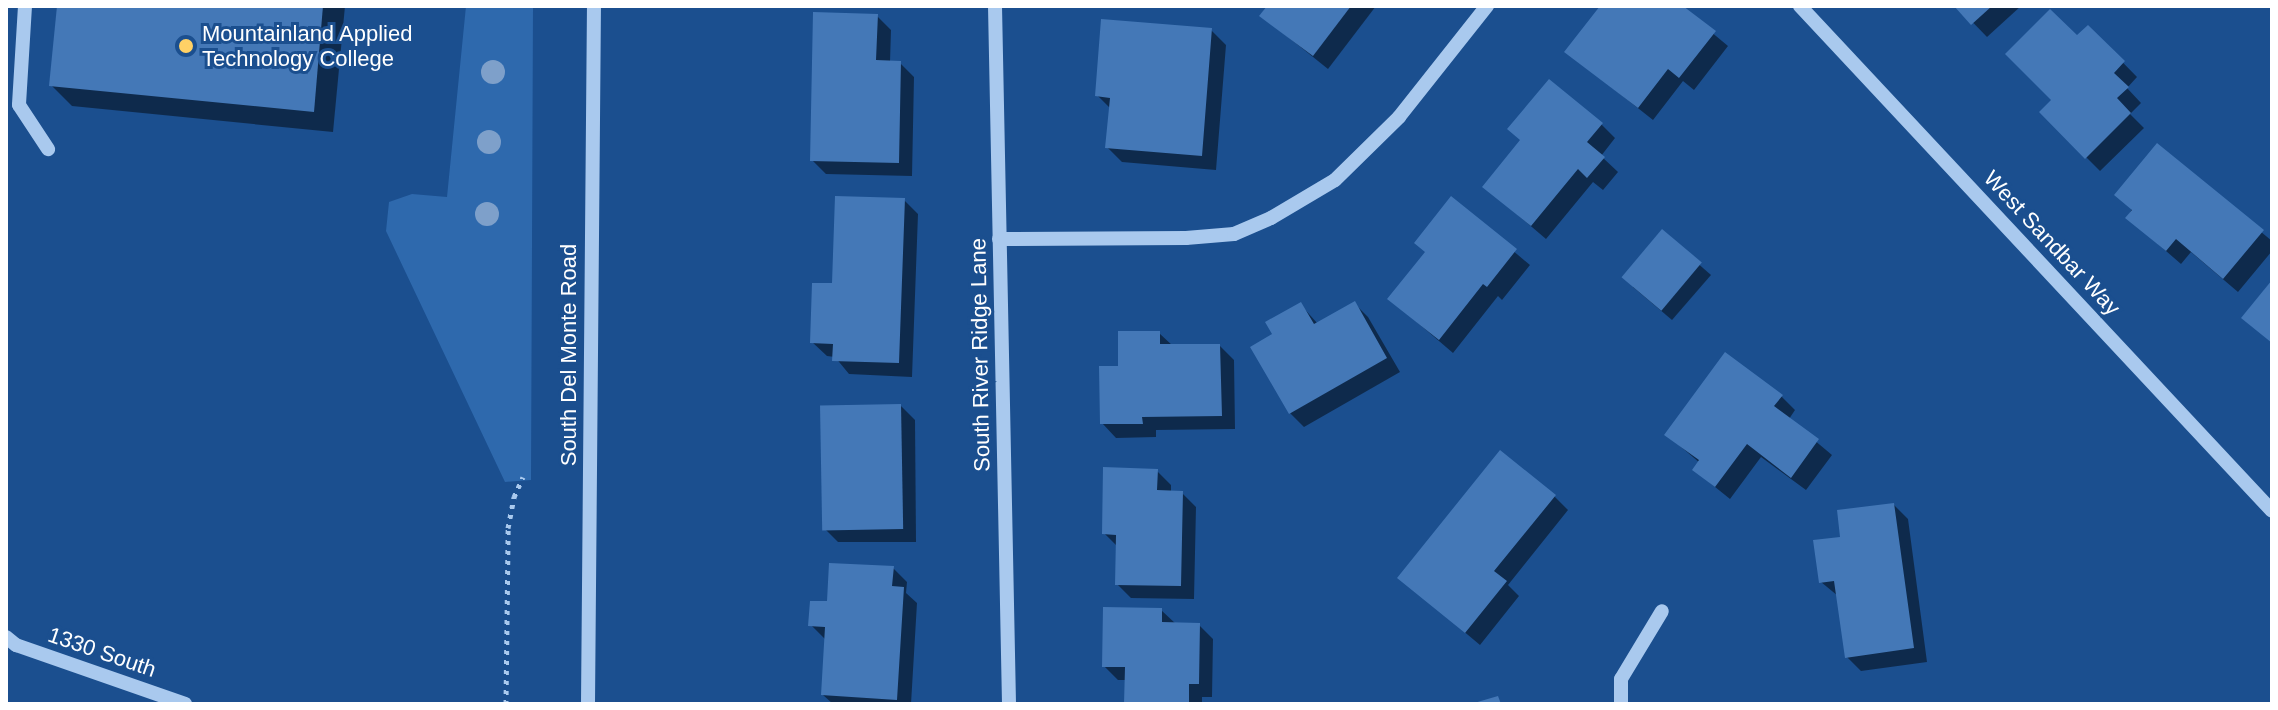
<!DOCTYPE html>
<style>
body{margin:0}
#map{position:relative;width:2278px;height:710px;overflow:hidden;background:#1b4f8f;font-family:Helvetica,sans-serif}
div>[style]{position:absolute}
.green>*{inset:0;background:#2e69ad}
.shadow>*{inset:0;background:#0007}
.building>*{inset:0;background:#4478b7;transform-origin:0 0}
.path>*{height:5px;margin-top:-2.5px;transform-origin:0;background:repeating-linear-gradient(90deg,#a9c9ee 0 4px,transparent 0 10px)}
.minor>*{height:14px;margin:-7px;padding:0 7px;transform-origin:7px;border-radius:7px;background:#a9c9ee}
.trees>*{width:24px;height:24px;margin:-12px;border-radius:50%;background:#7ea0ca}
.dots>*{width:22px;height:22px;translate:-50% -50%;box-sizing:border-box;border:4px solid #1b4f8f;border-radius:50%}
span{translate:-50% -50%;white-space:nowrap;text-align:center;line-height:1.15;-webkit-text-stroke:6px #1b4f8f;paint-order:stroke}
.poi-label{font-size:22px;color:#fff}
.left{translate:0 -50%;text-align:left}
.street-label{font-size:22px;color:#fff}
.frame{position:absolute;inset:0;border:8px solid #fff;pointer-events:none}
</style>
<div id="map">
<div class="green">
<div style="clip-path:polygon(466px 6px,533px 6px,531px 480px,505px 482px,386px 231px,389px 202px,412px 194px,447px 197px)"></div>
</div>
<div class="shadow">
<div style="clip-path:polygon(59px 6px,345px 6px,333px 132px,72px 106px,51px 85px)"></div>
<div style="clip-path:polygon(1270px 6px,1376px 6px,1328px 69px,1262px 16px)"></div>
<div style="clip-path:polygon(1602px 6px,1680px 6px,1728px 46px,1694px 90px,1683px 81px,1653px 120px,1567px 52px)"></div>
<div style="clip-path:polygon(1957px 6px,2021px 6px,1987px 37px)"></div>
<div style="clip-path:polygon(877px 16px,891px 30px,890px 62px,900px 63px,914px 77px,912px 176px,826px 174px,812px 160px)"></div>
<div style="clip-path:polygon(2088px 27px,2137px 77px,2127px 88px,2141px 103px,2130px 114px,2144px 128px,2100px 171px,2041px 112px,2054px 100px,2077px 38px)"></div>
<div style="clip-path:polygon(1211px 30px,1226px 45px,1216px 170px,1122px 162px,1107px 147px,1111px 109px,1097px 95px)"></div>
<div style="clip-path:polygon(1601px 124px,1615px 138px,1601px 156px,1618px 172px,1603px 190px,1593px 182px,1546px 239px,1484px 186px,1522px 141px)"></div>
<div style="clip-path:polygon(2157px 146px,2272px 241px,2272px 251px,2238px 292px,2191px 252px,2181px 264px,2128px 218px)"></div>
<div style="clip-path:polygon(1451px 199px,1530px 265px,1502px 300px,1498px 296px,1453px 353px,1390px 299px,1427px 252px)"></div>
<div style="clip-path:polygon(904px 200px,918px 214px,912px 377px,849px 374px,835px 357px,827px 356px,812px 342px,834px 285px)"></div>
<div style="clip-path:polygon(1662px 232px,1711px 275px,1672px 320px,1633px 287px)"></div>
<div style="clip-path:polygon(1354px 303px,1368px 317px,1400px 372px,1304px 427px,1290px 413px,1275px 335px,1300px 304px,1318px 324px)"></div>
<div style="clip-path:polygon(1159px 333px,1173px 346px,1220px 346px,1234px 360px,1235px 429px,1156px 430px,1156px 437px,1116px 438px,1102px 423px,1120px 368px)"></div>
<div style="clip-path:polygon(1781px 396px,1795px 410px,1789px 419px,1832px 455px,1806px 490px,1761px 457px,1730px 499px,1694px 470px,1700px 463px,1667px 435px)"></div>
<div style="clip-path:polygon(901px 406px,915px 420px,916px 542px,838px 542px,824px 528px)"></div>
<div style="clip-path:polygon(1157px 471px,1171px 485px,1171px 492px,1182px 493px,1196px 507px,1194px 599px,1131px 598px,1117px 584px,1118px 547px,1104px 533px)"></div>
<div style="clip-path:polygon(1554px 496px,1568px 510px,1508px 585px,1519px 596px,1480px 645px,1400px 578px)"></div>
<div style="clip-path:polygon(1894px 505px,1908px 519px,1927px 662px,1861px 671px,1847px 657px,1838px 596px,1821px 582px,1843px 538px)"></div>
<div style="clip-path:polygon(893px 568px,907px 582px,906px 593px,917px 603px,911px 704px,833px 704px,823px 695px,825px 639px,811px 625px)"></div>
<div style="clip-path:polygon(1161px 610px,1176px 624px,1199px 625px,1213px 639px,1212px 697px,1202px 697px,1202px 704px,1126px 704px,1127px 680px,1118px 680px,1104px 666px)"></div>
</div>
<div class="building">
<div style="clip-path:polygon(57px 6px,323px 6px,314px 112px,49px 86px)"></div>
<div style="clip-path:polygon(1267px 6px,1351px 6px,1313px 56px,1259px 16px)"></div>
<div style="clip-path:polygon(1600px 6px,1683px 6px,1716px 31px,1679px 78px,1668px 69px,1638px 108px,1564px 52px)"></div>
<div style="clip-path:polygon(1954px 6px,1992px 6px,1971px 25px)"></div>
<div style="clip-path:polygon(2050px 9px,2077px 35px,2088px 25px,2125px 61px,2114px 73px,2129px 87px,2117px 98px,2131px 113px,2085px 159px,2039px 112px,2051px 100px,2005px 54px)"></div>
<div style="clip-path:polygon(813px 12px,878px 14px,876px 60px,901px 61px,899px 163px,810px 161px)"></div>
<div style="clip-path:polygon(1101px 19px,1212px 28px,1202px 156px,1105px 148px,1110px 98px,1095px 96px)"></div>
<div style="clip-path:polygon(1549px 79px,1603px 123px,1587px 142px,1605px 157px,1587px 178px,1578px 169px,1531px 226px,1482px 187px,1520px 140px,1507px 129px)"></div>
<div style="clip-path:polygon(2157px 143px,2264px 230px,2223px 279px,2176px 239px,2166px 251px,2125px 218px,2132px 210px,2114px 195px)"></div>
<div style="clip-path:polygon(835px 196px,905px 198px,899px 363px,832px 361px,833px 344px,810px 343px,812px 283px,832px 283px)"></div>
<div style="clip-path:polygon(1451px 196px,1517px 249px,1487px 287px,1483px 284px,1439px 340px,1387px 299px,1425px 252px,1414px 243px)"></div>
<div style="left:1662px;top:229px;width:52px;height:63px;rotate:40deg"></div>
<div style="clip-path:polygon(2272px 280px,2272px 343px,2241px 318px)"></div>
<div style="clip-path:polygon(1355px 301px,1387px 358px,1289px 414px,1250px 347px,1272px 334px,1265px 322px,1301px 302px,1314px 324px)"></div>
<div style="clip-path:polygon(1118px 331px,1160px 331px,1160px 344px,1220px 344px,1222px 416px,1142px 417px,1143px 424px,1100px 424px,1099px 366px,1118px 366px)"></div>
<div style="clip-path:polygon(1725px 352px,1783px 395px,1774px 406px,1819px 439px,1791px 478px,1747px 444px,1715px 487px,1692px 470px,1699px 460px,1664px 435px)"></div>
<div style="left:901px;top:404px;width:125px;height:81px;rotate:89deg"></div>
<div style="clip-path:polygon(1500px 450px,1556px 495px,1494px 571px,1507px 581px,1465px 633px,1397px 578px)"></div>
<div style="clip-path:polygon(1103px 467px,1158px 469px,1157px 490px,1183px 491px,1181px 586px,1115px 585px,1116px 535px,1102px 534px)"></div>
<div style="clip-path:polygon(1894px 503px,1914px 648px,1845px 658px,1834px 581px,1819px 583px,1813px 540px,1840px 537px,1837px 510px)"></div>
<div style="clip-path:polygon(829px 563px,894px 566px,892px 586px,904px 587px,897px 700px,821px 695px,825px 627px,808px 626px,810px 601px,827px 601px)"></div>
<div style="clip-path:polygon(1103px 607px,1162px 608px,1162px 622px,1200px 623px,1199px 684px,1189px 684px,1189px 704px,1124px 704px,1125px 667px,1102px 667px)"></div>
<div style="clip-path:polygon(1498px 696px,1501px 704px,1474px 704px,1474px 703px)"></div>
</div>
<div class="path">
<div style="left:506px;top:704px;width:176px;rotate:-89.3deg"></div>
<div style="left:508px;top:528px;width:32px;rotate:-79deg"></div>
<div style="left:514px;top:497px;width:22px;rotate:-66deg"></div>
</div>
<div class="minor">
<div style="left:25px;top:6px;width:99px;rotate:93.5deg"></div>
<div style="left:19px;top:105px;width:53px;rotate:56.6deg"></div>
<div style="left:995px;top:6px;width:698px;rotate:88.85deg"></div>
<div style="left:1800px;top:6px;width:691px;rotate:46.93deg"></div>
<div style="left:999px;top:239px;width:187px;rotate:-0.3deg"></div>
<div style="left:1186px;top:238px;width:48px;rotate:-4.8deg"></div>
<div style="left:1234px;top:234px;width:40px;rotate:-23.4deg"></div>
<div style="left:1271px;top:218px;width:74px;rotate:-30.7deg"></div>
<div style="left:1335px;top:180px;width:90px;rotate:-44.5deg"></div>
<div style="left:1399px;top:117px;width:142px;rotate:-51.6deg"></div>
<div style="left:6px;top:637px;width:13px;rotate:39deg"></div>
<div style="left:16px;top:645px;width:179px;rotate:19.2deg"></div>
<div style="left:588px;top:704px;width:698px;rotate:-89.51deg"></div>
<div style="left:1621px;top:704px;width:25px;rotate:-90deg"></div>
<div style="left:1621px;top:679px;width:79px;rotate:-58.9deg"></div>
</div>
<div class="trees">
<div style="left:493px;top:72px"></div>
<div style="left:489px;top:142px"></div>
<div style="left:487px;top:214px"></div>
</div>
<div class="dots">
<div style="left:186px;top:46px;background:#ffd166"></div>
</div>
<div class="poi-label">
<span class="left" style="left:202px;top:46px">Mountainland Applied<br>Technology College</span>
</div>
<div class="street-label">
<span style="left:2052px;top:243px;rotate:47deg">West Sandbar Way</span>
<span style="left:569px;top:355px;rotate:-90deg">South Del Monte Road</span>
<span style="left:980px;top:355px;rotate:-91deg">South River Ridge Lane</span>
<span style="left:102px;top:652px;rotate:19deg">1330 South</span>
</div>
<div class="frame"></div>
</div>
